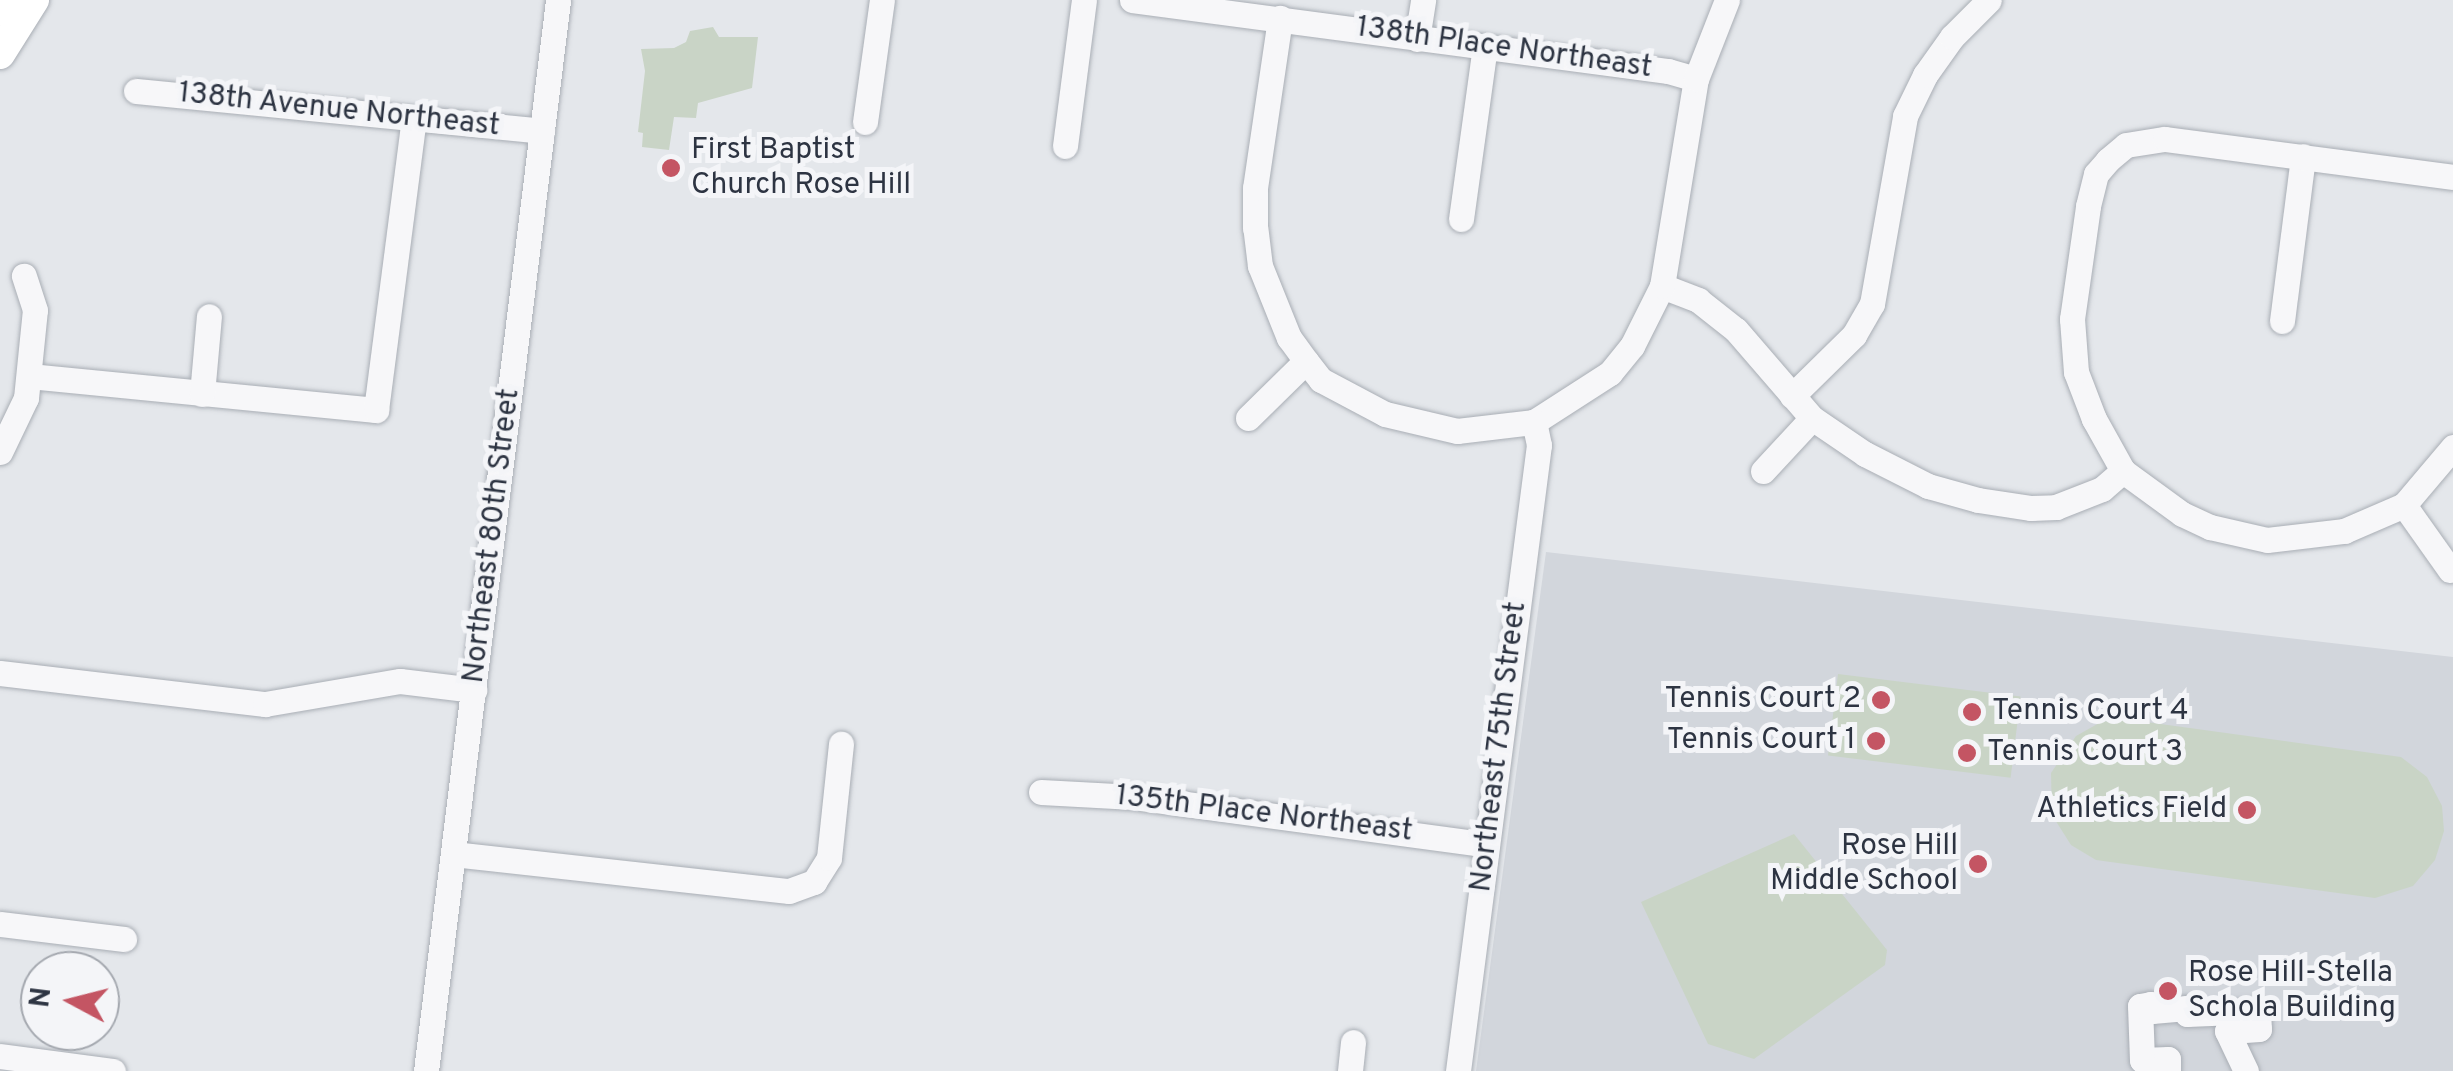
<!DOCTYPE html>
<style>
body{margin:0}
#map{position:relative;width:2453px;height:1071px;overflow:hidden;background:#e4e7eb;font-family:Overpass,sans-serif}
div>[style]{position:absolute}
.built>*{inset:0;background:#d2d6dc}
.green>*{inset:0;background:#c9d4c6;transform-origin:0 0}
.roads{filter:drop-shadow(0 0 2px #a9aeb5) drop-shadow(0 0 2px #a9aeb5)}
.minor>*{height:25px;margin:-12.5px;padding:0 12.5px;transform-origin:12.5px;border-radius:12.5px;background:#f7f7f9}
.major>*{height:30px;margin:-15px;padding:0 15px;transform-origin:15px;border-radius:15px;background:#fff}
.dots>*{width:28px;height:28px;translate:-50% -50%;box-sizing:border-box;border:5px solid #f4f5f8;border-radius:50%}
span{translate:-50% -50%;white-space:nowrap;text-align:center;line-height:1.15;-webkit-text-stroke:10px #f4f5f8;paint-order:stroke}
.street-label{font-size:30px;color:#2d3442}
.poi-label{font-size:30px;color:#2d3442}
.left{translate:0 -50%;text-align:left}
.right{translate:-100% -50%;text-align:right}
.north{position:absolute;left:20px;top:951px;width:100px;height:100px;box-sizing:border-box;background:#f4f5f8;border:2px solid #a4a8af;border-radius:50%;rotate:277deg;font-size:28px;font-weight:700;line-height:40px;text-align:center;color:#2d3442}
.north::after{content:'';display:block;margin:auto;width:35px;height:45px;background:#c45563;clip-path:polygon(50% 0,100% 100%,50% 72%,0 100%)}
</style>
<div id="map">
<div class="built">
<div style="clip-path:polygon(1546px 552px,2453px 657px,2453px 1071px,1476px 1071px)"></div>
</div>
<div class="green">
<div style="clip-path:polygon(713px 27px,719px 37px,758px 37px,752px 88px,698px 103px,696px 118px,674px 117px,669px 150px,642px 147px,643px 133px,638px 132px,645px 71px,641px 49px,674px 48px,686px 42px,690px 31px)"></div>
<div style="left:1838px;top:674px;width:184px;height:82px;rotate:7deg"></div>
<div style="clip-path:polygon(2124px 719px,2401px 757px,2427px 777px,2442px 806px,2444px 831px,2435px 860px,2413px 886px,2375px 898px,2096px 860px,2071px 845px,2052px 815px,2051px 773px,2076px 736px,2101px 722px)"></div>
<div style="clip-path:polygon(1794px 834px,1887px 950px,1885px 965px,1754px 1059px,1708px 1044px,1641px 902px)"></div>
</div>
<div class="roads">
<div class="minor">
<div style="left:1132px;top:0;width:541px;rotate:7.55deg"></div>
<div style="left:1668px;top:71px;width:29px;rotate:16deg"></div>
<div style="left:1417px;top:39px;width:39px;rotate:-81deg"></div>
<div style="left:136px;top:91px;width:408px;rotate:5.6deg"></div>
<div style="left:865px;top:122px;width:123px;rotate:-82.1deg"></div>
<div style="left:1065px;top:146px;width:147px;rotate:-82.6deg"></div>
<div style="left:1461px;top:219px;width:174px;rotate:-82.1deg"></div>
<div style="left:1662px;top:286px;width:39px;rotate:21deg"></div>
<div style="left:1698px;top:300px;width:48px;rotate:38.3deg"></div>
<div style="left:1736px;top:330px;width:116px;rotate:49.2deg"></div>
<div style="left:1812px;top:418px;width:64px;rotate:34.2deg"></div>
<div style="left:1865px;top:454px;width:71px;rotate:26.9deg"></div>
<div style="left:1928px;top:486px;width:52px;rotate:15.6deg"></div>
<div style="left:1978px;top:500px;width:54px;rotate:8.6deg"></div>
<div style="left:2031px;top:508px;width:25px;rotate:-2deg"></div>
<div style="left:2056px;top:507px;width:49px;rotate:-21.4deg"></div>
<div style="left:2102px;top:489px;width:28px;rotate:-41deg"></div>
<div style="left:2123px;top:471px;width:73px;rotate:36.1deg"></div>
<div style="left:2182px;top:514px;width:31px;rotate:25deg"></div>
<div style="left:2210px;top:527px;width:58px;rotate:12.8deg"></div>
<div style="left:2267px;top:540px;width:78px;rotate:-6.7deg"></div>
<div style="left:2344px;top:531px;width:65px;rotate:-23.4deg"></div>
<div style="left:2282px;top:321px;width:166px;rotate:-82.7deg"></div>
<div style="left:1306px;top:361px;width:24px;rotate:52deg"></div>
<div style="left:1321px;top:380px;width:72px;rotate:28deg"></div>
<div style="left:1385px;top:414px;width:74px;rotate:13.3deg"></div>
<div style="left:1457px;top:431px;width:78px;rotate:-6.7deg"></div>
<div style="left:1534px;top:422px;width:90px;rotate:-32.8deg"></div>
<div style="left:1610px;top:373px;width:35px;rotate:-51deg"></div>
<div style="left:1632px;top:346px;width:67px;rotate:-63.4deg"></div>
<div style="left:1662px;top:286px;width:210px;rotate:-80.7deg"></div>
<div style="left:1696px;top:79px;width:85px;rotate:-68.6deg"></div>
<div style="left:29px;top:376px;width:349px;rotate:5.6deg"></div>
<div style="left:376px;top:410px;width:293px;rotate:-82.6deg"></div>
<div style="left:202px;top:394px;width:78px;rotate:-84.9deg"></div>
<div style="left:1792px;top:396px;width:87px;rotate:-44.5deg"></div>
<div style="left:1854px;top:335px;width:36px;rotate:-60deg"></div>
<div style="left:1872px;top:304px;width:191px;rotate:-80deg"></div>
<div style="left:1905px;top:116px;width:46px;rotate:-64deg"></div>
<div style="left:1925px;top:75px;width:47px;rotate:-54.6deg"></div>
<div style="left:1952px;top:37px;width:52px;rotate:-45deg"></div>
<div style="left:1248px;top:418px;width:81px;rotate:-44.5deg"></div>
<div style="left:1306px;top:361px;width:29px;rotate:-126deg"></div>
<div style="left:1289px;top:338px;width:78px;rotate:-111.9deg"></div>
<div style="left:1260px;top:266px;width:38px;rotate:-97deg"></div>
<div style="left:1255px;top:228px;width:40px;rotate:-90deg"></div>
<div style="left:1255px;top:188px;width:172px;rotate:-81.6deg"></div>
<div style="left:0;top:452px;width:60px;rotate:-64.3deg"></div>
<div style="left:26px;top:398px;width:88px;rotate:-84.2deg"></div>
<div style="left:35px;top:310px;width:36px;rotate:-108deg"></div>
<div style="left:1763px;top:471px;width:72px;rotate:-47.2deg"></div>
<div style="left:2123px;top:471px;width:60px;rotate:-119.1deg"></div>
<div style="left:2094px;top:419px;width:50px;rotate:-111deg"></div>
<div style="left:2076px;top:372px;width:53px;rotate:-94.3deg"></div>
<div style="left:2072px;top:319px;width:114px;rotate:-81.9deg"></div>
<div style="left:2088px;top:206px;width:33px;rotate:-76deg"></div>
<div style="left:2096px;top:174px;width:18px;rotate:-49deg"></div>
<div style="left:2108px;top:160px;width:23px;rotate:-40deg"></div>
<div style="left:2126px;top:145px;width:39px;rotate:-9deg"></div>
<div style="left:2165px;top:139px;width:290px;rotate:7.5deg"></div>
<div style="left:2450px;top:570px;width:80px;rotate:-125.3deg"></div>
<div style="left:2404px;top:505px;width:76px;rotate:-49.8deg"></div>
<div style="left:0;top:673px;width:267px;rotate:6.7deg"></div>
<div style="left:265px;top:704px;width:137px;rotate:-9.7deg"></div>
<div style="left:400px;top:681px;width:75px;rotate:6.9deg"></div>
<div style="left:1041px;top:792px;width:93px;rotate:3.1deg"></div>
<div style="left:1134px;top:797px;width:356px;rotate:7.7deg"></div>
<div style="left:453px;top:854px;width:338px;rotate:6.3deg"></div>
<div style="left:789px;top:891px;width:27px;rotate:-20deg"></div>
<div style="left:814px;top:882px;width:28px;rotate:-58deg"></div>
<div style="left:829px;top:858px;width:115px;rotate:-84deg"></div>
<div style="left:0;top:924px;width:125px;rotate:6.9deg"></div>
<div style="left:0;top:1056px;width:114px;rotate:7.6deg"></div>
<div style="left:426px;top:1071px;width:1079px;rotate:-82.97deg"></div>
<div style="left:1350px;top:1071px;width:29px;rotate:-84deg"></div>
<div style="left:1458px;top:1071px;width:631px;rotate:-82.63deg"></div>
<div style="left:1539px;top:445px;width:24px;rotate:-102deg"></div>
<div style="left:2168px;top:1071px;width:12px;rotate:-90deg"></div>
<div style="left:2168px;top:1059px;width:26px;rotate:178deg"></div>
<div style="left:2142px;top:1060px;width:54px;rotate:-92.1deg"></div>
<div style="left:2140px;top:1006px;width:11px;rotate:-10deg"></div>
<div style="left:2151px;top:1004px;width:7px;rotate:82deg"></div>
<div style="left:2152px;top:1011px;width:35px;rotate:-5deg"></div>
<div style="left:2187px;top:1008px;width:6px;rotate:90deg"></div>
<div style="left:2187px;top:1014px;width:71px;rotate:-2.4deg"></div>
<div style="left:2258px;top:1011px;width:18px;rotate:87deg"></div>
<div style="left:2259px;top:1029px;width:32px;rotate:176deg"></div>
<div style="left:2227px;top:1031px;width:44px;rotate:64.6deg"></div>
</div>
<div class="major">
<div style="left:0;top:11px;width:13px;rotate:-58deg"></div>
<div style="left:0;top:54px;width:64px;rotate:-57.8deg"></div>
</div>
</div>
<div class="dots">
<div style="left:671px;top:168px;background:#c45563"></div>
<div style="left:1881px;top:700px;background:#c45563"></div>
<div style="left:1972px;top:712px;background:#c45563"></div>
<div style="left:1876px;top:741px;background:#c45563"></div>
<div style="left:1967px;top:753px;background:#c45563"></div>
<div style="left:2247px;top:810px;background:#c45563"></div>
<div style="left:1978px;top:864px;background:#c45563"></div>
<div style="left:2168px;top:991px;background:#c45563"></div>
</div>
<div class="street-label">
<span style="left:1504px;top:49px;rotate:8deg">138th Place Northeast</span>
<span style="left:339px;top:111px;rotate:6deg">138th Avenue Northeast</span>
<span style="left:493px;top:536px;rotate:-83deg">Northeast 80th Street</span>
<span style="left:1500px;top:747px;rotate:-83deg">Northeast 75th Street</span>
<span style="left:1264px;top:815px;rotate:7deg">135th Place Northeast</span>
</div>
<div class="poi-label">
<span class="left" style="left:691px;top:168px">First Baptist<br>Church Rose Hill</span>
<span class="right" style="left:1861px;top:700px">Tennis Court 2</span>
<span class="left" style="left:1992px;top:712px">Tennis Court 4</span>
<span class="right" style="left:1856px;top:741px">Tennis Court 1</span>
<span class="left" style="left:1987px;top:753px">Tennis Court 3</span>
<span class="right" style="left:2227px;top:810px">Athletics Field</span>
<span class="right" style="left:1958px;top:864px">Rose Hill<br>Middle School</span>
<span class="left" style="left:2188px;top:991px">Rose Hill-Stella<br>Schola Building</span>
</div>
<div class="north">N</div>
</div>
